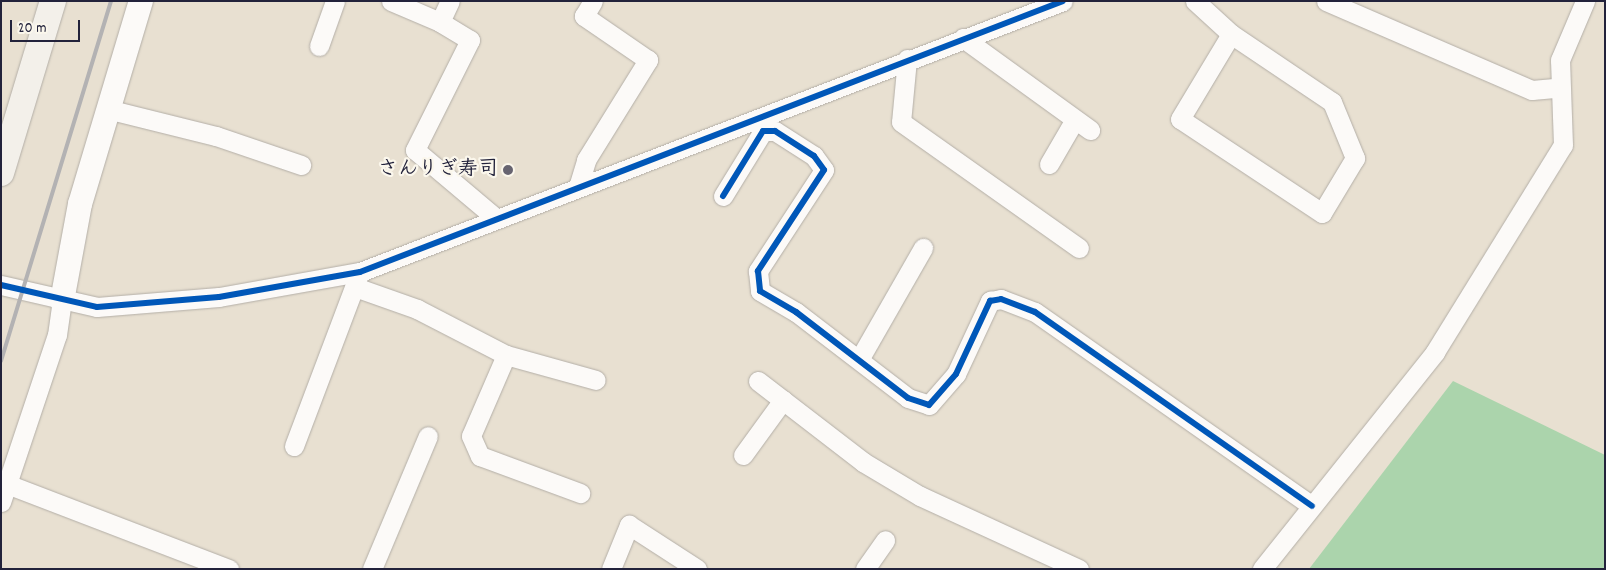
<!DOCTYPE html>
<meta charset="utf-8">
<style>
body{margin:0}
#map{position:relative;width:1606px;height:570px;overflow:hidden;background:#e8e0d1;font-family:Dekko,"Klee One",sans-serif}
div>[style]{position:absolute}
.green>*{inset:0;background:#abd4ac}
.roads{filter:drop-shadow(0 0 1px #b3aea7) drop-shadow(0 0 1px #b3aea7)}
.minor>*{height:19px;margin:-9.5px;padding:0 9.5px;transform-origin:9.5px;border-radius:9.5px;background:#fcfaf8}
.tertiary>*{height:24px;margin:-12px;padding:0 12px;transform-origin:12px;border-radius:12px;background:#fcfaf8}
.secondary>*{height:26px;margin:-13px;padding:0 13px;transform-origin:13px;border-radius:13px;background:#f3f0ea}
.rail>*{height:4px;margin:-2px;padding:0 2px;transform-origin:2px;border-radius:2px;background:#b3b2b3}
.cycleway>*{height:6px;margin:-3px;padding:0 3px;transform-origin:3px;border-radius:3px;background:#0057b8}
.dots>*{width:14px;height:14px;translate:-50% -50%;box-sizing:border-box;border:2px solid #fbf7ec;border-radius:50%}
span{translate:-50% -50%;white-space:nowrap;text-align:center;line-height:1.15;-webkit-text-stroke:4.5px #fbf7ec;paint-order:stroke}
.poi-label{font-size:20px;color:#22223b;font-weight:700}
.right{translate:-100% -50%;text-align:right}
.frame{position:absolute;inset:0;border:2px solid #22223b;pointer-events:none}
.scale{position:absolute;left:10px;top:20px;width:70px;height:22px;box-sizing:border-box;border:2px solid #22223b;border-top:0;padding-left:6px;font-size:15px;line-height:18px;white-space:nowrap;color:#22223b;-webkit-text-stroke:4px #fbf7ec;paint-order:stroke}
</style>
<div id="map">
<div class="green">
<div style="clip-path:polygon(1453px 381px,1605px 455px,1605px 569px,1309px 569px)"></div>
</div>
<div class="roads">
<div class="minor">
<div style="left:391px;top:1px;width:53px;rotate:23.2deg"></div>
<div style="left:440px;top:22px;width:23px;rotate:-65deg"></div>
<div style="left:1195px;top:1px;width:49px;rotate:42.5deg"></div>
<div style="left:1231px;top:34px;width:122px;rotate:34deg"></div>
<div style="left:1332px;top:102px;width:61px;rotate:67.7deg"></div>
<div style="left:1355px;top:158px;width:64px;rotate:121deg"></div>
<div style="left:1322px;top:213px;width:170px;rotate:-146.5deg"></div>
<div style="left:1180px;top:119px;width:99px;rotate:-59deg"></div>
<div style="left:1326px;top:1px;width:224px;rotate:23.4deg"></div>
<div style="left:1532px;top:90px;width:25px;rotate:-5deg"></div>
<div style="left:440px;top:22px;width:35px;rotate:31deg"></div>
<div style="left:470px;top:40px;width:123px;rotate:116.6deg"></div>
<div style="left:415px;top:150px;width:107px;rotate:40.1deg"></div>
<div style="left:963px;top:38px;width:157px;rotate:35.9deg"></div>
<div style="left:319px;top:46px;width:48px;rotate:-70.4deg"></div>
<div style="left:907px;top:59px;width:63px;rotate:95.4deg"></div>
<div style="left:901px;top:122px;width:218px;rotate:35.3deg"></div>
<div style="left:107px;top:109px;width:112px;rotate:13.9deg"></div>
<div style="left:216px;top:136px;width:90px;rotate:18.8deg"></div>
<div style="left:1049px;top:164px;width:50px;rotate:-59.8deg"></div>
<div style="left:578px;top:187px;width:28px;rotate:-73deg"></div>
<div style="left:586px;top:160px;width:118px;rotate:-58.2deg"></div>
<div style="left:648px;top:60px;width:78px;rotate:-145.5deg"></div>
<div style="left:584px;top:16px;width:17px;rotate:-59deg"></div>
<div style="left:723px;top:196px;width:76px;rotate:-58.4deg"></div>
<div style="left:763px;top:131px;width:12px"></div>
<div style="left:775px;top:131px;width:46px;rotate:32.7deg"></div>
<div style="left:814px;top:156px;width:17px;rotate:54deg"></div>
<div style="left:824px;top:170px;width:121px;rotate:123.2deg"></div>
<div style="left:758px;top:271px;width:20px;rotate:84deg"></div>
<div style="left:760px;top:291px;width:42px;rotate:30.3deg"></div>
<div style="left:796px;top:312px;width:141px;rotate:37.5deg"></div>
<div style="left:908px;top:398px;width:22px;rotate:18deg"></div>
<div style="left:929px;top:405px;width:41px;rotate:-48.9deg"></div>
<div style="left:956px;top:374px;width:81px;rotate:-65deg"></div>
<div style="left:990px;top:301px;width:11px;rotate:-10deg"></div>
<div style="left:1001px;top:299px;width:36px;rotate:21deg"></div>
<div style="left:1035px;top:312px;width:338px;rotate:35deg"></div>
<div style="left:1px;top:285px;width:98px;rotate:12.9deg"></div>
<div style="left:97px;top:307px;width:122px;rotate:-4.7deg"></div>
<div style="left:219px;top:297px;width:143px;rotate:-10.1deg"></div>
<div style="left:360px;top:272px;width:753px;rotate:-21.08deg"></div>
<div style="left:355px;top:287px;width:66px;rotate:19.5deg"></div>
<div style="left:417px;top:309px;width:100px;rotate:27.3deg"></div>
<div style="left:506px;top:355px;width:93px;rotate:15.5deg"></div>
<div style="left:506px;top:355px;width:88px;rotate:113.4deg"></div>
<div style="left:471px;top:436px;width:22px;rotate:66deg"></div>
<div style="left:480px;top:456px;width:107px;rotate:20.3deg"></div>
<div style="left:860px;top:358px;width:127px;rotate:-60.2deg"></div>
<div style="left:758px;top:381px;width:133px;rotate:37.6deg"></div>
<div style="left:863px;top:462px;width:66px;rotate:30.8deg"></div>
<div style="left:920px;top:496px;width:175px;rotate:24.7deg"></div>
<div style="left:294px;top:446px;width:184px;rotate:-69.3deg"></div>
<div style="left:743px;top:455px;width:68px;rotate:-54deg"></div>
<div style="left:7px;top:484px;width:238px;rotate:21deg"></div>
<div style="left:1px;top:502px;width:176px;rotate:-71.5deg"></div>
<div style="left:57px;top:335px;width:34px;rotate:-82deg"></div>
<div style="left:372px;top:569px;width:144px;rotate:-67.2deg"></div>
<div style="left:611px;top:569px;width:48px;rotate:-67.8deg"></div>
<div style="left:629px;top:525px;width:81px;rotate:32.9deg"></div>
<div style="left:865px;top:569px;width:35px;rotate:-55deg"></div>
<div style="left:1262px;top:569px;width:278px;rotate:-51.4deg"></div>
<div style="left:1435px;top:352px;width:243px;rotate:-58.3deg"></div>
<div style="left:1563px;top:145px;width:85px;rotate:-92deg"></div>
<div style="left:1560px;top:60px;width:64px;rotate:-67deg"></div>
</div>
<div class="tertiary">
<div style="left:62px;top:301px;width:99px;rotate:-79.5deg"></div>
<div style="left:80px;top:204px;width:212px;rotate:-73.3deg"></div>
</div>
<div class="secondary">
<div style="left:1px;top:173px;width:180px;rotate:-73.2deg"></div>
</div>
</div>
<div class="rail">
<div style="left:1px;top:361px;width:376px;rotate:-73deg"></div>
</div>
<div class="cycleway">
<div style="left:723px;top:196px;width:76px;rotate:-58.4deg"></div>
<div style="left:763px;top:131px;width:12px"></div>
<div style="left:775px;top:131px;width:46px;rotate:32.7deg"></div>
<div style="left:814px;top:156px;width:17px;rotate:54deg"></div>
<div style="left:824px;top:170px;width:121px;rotate:123.2deg"></div>
<div style="left:758px;top:271px;width:20px;rotate:84deg"></div>
<div style="left:760px;top:291px;width:42px;rotate:30.3deg"></div>
<div style="left:796px;top:312px;width:141px;rotate:37.5deg"></div>
<div style="left:908px;top:398px;width:22px;rotate:18deg"></div>
<div style="left:929px;top:405px;width:41px;rotate:-48.9deg"></div>
<div style="left:956px;top:374px;width:81px;rotate:-65deg"></div>
<div style="left:990px;top:301px;width:11px;rotate:-10deg"></div>
<div style="left:1001px;top:299px;width:36px;rotate:21deg"></div>
<div style="left:1035px;top:312px;width:338px;rotate:35deg"></div>
<div style="left:1px;top:285px;width:98px;rotate:12.9deg"></div>
<div style="left:97px;top:307px;width:122px;rotate:-4.7deg"></div>
<div style="left:219px;top:297px;width:143px;rotate:-10.1deg"></div>
<div style="left:360px;top:272px;width:753px;rotate:-21.08deg"></div>
</div>
<div class="dots">
<div style="left:508px;top:170px;background:#676470"></div>
</div>
<div class="poi-label">
<span class="right" style="left:498px;top:170px">さんりぎ寿司</span>
</div>
<div class="frame"></div>
<div class="scale">20 m</div>
</div>
